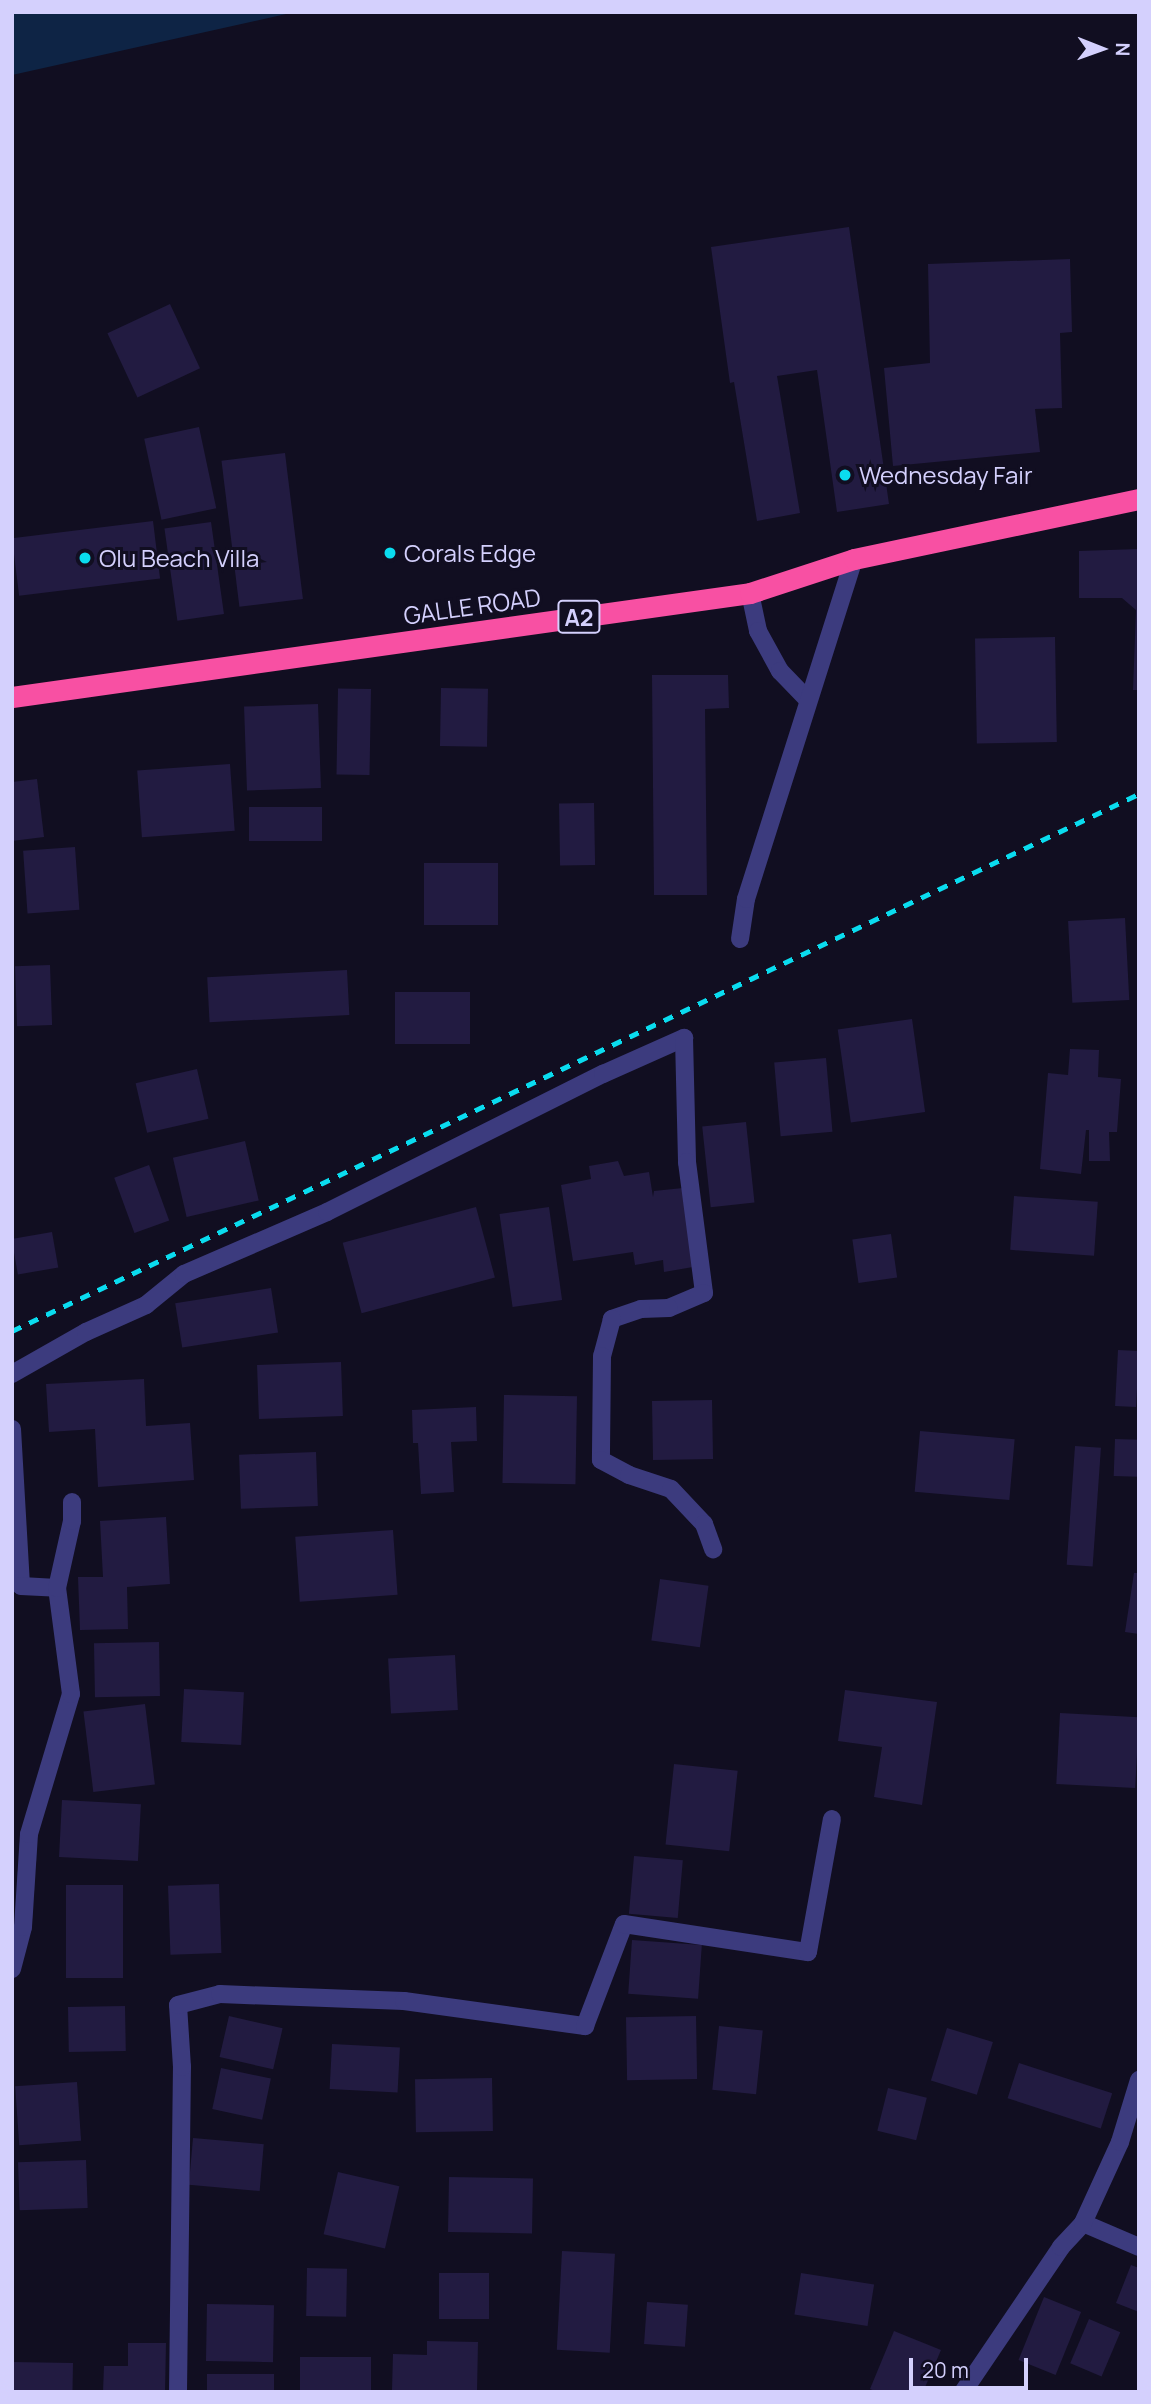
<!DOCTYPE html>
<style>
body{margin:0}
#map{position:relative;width:1151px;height:2404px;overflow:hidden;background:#110e21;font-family:Manrope,sans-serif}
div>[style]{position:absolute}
.water>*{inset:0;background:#0e2445}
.building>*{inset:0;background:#221b41;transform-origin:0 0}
.street>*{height:18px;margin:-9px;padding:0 9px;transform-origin:9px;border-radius:9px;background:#3c3b7e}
.highway>*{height:21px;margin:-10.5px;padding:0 10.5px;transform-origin:10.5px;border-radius:10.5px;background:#f850a3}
.rail>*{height:5px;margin-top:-2.5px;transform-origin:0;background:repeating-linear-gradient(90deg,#0adcef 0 10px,transparent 0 19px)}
.dots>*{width:19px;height:19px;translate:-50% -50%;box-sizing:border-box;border:4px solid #110e21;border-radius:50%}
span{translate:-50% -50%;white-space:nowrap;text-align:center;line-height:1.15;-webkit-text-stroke:6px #110e21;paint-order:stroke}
.shield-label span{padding:2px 5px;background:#110e21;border:2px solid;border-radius:5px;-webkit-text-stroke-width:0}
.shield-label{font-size:23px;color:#d4d0fd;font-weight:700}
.poi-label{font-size:24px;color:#d4d0fd}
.left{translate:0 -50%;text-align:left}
.street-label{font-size:24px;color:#d4d0fd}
.frame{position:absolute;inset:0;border:14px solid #d4d0fd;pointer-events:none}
.north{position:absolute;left:1067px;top:14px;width:70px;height:70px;-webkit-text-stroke:5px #110e21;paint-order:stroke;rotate:91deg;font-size:19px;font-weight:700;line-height:28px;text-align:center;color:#d4d0fd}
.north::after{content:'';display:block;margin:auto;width:24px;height:32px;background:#d4d0fd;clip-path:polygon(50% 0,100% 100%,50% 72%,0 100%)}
.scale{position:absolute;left:909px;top:2358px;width:119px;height:32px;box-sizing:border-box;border:4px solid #d4d0fd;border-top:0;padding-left:9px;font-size:21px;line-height:24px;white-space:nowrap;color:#d4d0fd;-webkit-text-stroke:5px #110e21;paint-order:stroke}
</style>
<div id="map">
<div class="water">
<div style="clip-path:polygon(12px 12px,295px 12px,12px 75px)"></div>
</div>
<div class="building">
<div style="clip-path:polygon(849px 227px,889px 504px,837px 512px,817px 370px,777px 376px,800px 513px,757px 521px,734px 382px,730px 383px,711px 247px)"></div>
<div style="clip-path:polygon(1070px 259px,1072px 332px,1060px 333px,1062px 408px,1035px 409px,1040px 452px,893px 466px,884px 368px,930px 363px,928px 264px)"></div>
<div style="left:170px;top:304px;width:71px;height:69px;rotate:65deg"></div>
<div style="left:199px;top:427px;width:83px;height:56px;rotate:78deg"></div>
<div style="left:285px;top:453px;width:147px;height:64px;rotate:83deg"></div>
<div style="left:153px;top:521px;width:58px;height:142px;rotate:83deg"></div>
<div style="left:211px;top:522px;width:93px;height:47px;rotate:82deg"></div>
<div style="clip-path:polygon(1139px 549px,1139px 690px,1133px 690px,1136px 610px,1122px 598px,1079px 598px,1079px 551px)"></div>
<div style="left:1055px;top:637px;width:105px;height:80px;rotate:89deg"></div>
<div style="clip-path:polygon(652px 675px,728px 675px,729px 708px,705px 709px,707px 895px,654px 895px)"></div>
<div style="left:441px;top:688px;width:47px;height:58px;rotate:1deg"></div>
<div style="left:371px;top:689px;width:86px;height:33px;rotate:91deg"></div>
<div style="left:318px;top:704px;width:84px;height:74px;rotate:88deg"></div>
<div style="left:230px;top:764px;width:67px;height:93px;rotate:86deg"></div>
<div style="clip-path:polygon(37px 779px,44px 837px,12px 841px,12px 782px)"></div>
<div style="left:594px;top:803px;width:62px;height:35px;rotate:89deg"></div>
<div style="left:249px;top:807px;width:73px;height:34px"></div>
<div style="left:75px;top:847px;width:63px;height:52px;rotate:86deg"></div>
<div style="left:498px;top:863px;width:62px;height:74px;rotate:90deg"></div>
<div style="left:1125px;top:918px;width:82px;height:57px;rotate:87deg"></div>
<div style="left:50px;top:965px;width:60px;height:35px;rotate:88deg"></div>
<div style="left:347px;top:970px;width:45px;height:140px;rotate:87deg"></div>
<div style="left:395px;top:992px;width:75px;height:52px"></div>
<div style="left:912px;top:1019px;width:94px;height:75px;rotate:82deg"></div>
<div style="clip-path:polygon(1070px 1049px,1099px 1050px,1098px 1077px,1121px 1079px,1117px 1132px,1109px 1132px,1110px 1161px,1089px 1161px,1089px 1130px,1086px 1130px,1081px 1174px,1040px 1169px,1048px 1073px,1068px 1075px)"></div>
<div style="left:826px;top:1058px;width:74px;height:52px;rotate:85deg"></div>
<div style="left:197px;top:1069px;width:51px;height:63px;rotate:77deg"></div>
<div style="left:746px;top:1122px;width:81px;height:44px;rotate:84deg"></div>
<div style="left:245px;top:1141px;width:61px;height:74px;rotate:77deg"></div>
<div style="clip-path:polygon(618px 1161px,624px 1176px,649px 1172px,653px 1197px,654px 1191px,683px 1188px,693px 1267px,664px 1272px,663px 1260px,635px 1265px,633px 1252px,573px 1261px,561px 1185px,591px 1179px,589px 1166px)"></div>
<div style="left:149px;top:1165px;width:59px;height:37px;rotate:70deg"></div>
<div style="left:1014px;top:1196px;width:84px;height:54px;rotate:4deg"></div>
<div style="left:476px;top:1207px;width:73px;height:138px;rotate:75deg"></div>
<div style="left:549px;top:1207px;width:94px;height:50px;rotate:82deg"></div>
<div style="left:52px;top:1232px;width:36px;height:41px;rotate:80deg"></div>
<div style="left:891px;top:1234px;width:44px;height:39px;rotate:82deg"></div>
<div style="left:271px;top:1288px;width:45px;height:97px;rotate:81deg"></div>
<div style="left:1118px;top:1350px;width:21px;height:56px;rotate:3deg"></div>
<div style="left:341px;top:1362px;width:54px;height:84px;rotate:88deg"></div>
<div style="clip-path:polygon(144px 1379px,146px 1426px,190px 1423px,194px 1480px,98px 1487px,95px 1429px,49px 1432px,46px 1384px)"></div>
<div style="left:504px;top:1395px;width:73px;height:88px;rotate:1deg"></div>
<div style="left:712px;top:1400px;width:59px;height:60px;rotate:89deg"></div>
<div style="clip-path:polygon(476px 1407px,477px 1441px,451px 1442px,454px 1492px,421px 1494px,418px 1443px,413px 1443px,412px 1410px)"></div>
<div style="left:920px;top:1431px;width:95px;height:61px;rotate:5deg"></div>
<div style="left:1115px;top:1439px;width:24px;height:37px;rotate:2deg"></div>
<div style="left:1075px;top:1446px;width:26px;height:119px;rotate:4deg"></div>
<div style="left:316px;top:1452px;width:54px;height:77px;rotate:88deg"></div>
<div style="clip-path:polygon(166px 1517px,170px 1584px,127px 1587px,128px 1629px,80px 1630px,78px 1577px,103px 1577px,100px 1521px)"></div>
<div style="left:393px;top:1530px;width:65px;height:98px;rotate:86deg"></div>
<div style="clip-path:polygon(1134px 1573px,1139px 1573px,1139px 1634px,1125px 1632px)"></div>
<div style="left:660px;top:1579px;width:49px;height:62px;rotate:8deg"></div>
<div style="left:159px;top:1642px;width:54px;height:65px;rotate:89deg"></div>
<div style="left:455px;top:1655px;width:55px;height:67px;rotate:87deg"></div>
<div style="left:184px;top:1689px;width:60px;height:53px;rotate:3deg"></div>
<div style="clip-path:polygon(845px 1690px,937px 1702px,922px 1805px,874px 1797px,882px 1747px,838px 1741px)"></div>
<div style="left:145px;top:1704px;width:81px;height:62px;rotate:83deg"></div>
<div style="left:1060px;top:1713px;width:79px;height:71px;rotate:3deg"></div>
<div style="left:674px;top:1764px;width:64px;height:81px;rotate:6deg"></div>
<div style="left:62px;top:1800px;width:79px;height:57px;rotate:3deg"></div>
<div style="left:634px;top:1856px;width:49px;height:58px;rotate:5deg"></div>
<div style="left:219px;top:1884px;width:69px;height:51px;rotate:88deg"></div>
<div style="left:66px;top:1885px;width:57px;height:93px"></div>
<div style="left:632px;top:1940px;width:70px;height:54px;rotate:4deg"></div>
<div style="left:125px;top:2006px;width:45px;height:57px;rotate:89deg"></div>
<div style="left:229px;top:2016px;width:55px;height:42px;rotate:13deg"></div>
<div style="left:696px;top:2016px;width:63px;height:70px;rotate:89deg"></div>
<div style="left:719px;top:2026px;width:44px;height:64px;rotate:6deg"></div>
<div style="left:947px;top:2028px;width:48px;height:55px;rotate:17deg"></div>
<div style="left:332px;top:2044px;width:68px;height:45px;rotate:3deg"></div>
<div style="left:1019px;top:2063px;width:98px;height:37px;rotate:18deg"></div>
<div style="left:221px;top:2068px;width:51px;height:42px;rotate:12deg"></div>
<div style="left:492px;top:2078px;width:53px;height:77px;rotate:89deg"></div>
<div style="left:77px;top:2082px;width:59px;height:62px;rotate:86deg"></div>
<div style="left:888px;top:2088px;width:40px;height:44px;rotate:14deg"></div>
<div style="left:193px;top:2138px;width:71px;height:47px;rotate:5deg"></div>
<div style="left:86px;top:2160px;width:48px;height:68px;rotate:88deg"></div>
<div style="left:338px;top:2172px;width:63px;height:64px;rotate:13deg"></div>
<div style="left:449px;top:2177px;width:84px;height:55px;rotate:1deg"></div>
<div style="left:562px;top:2251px;width:53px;height:99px;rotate:3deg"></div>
<div style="clip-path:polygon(1131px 2265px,1139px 2268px,1139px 2312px,1116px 2303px)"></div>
<div style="left:307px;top:2268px;width:40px;height:48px;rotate:1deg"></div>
<div style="left:489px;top:2273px;width:46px;height:50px;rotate:90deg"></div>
<div style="left:801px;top:2273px;width:74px;height:42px;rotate:9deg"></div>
<div style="left:1044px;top:2297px;width:40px;height:68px;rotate:22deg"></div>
<div style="left:647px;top:2302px;width:41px;height:42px;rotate:4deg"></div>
<div style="left:207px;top:2304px;width:67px;height:57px;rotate:1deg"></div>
<div style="left:1089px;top:2319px;width:34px;height:48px;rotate:23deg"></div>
<div style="clip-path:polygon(894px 2331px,941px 2350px,923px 2392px,877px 2392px,870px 2389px)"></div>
<div style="clip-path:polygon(427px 2341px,478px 2342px,477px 2392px,392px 2390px,393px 2354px,427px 2355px)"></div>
<div style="clip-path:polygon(128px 2343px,166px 2343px,165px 2392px,103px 2392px,104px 2366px,128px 2366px)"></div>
<div style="left:300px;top:2357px;width:71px;height:35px"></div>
<div style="left:12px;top:2362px;width:61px;height:30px;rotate:1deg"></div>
<div style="left:207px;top:2374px;width:67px;height:18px"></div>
</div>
<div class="street">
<div style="left:750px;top:593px;width:39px;rotate:78deg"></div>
<div style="left:758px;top:631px;width:46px;rotate:61.2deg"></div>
<div style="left:780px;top:671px;width:40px;rotate:46deg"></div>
<div style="left:740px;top:939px;width:40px;rotate:-81.5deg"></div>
<div style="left:746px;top:899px;width:357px;rotate:-72.4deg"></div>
<div style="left:12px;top:1374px;width:85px;rotate:-29.6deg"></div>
<div style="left:86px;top:1332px;width:66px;rotate:-24.2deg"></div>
<div style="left:146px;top:1305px;width:49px;rotate:-39.2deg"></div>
<div style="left:184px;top:1274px;width:156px;rotate:-23.4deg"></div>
<div style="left:327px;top:1212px;width:309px;rotate:-26.6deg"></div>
<div style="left:603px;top:1074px;width:89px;rotate:-24deg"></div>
<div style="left:684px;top:1038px;width:124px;rotate:88.6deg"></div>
<div style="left:687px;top:1162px;width:132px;rotate:82.6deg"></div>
<div style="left:704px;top:1293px;width:38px;rotate:157deg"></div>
<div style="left:669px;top:1308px;width:28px;rotate:178deg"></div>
<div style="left:641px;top:1309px;width:31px;rotate:161deg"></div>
<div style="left:612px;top:1319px;width:38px;rotate:105deg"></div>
<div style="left:602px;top:1356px;width:104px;rotate:90.6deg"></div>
<div style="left:601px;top:1460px;width:32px;rotate:28deg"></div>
<div style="left:629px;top:1475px;width:44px;rotate:18.4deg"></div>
<div style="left:671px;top:1489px;width:48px;rotate:46.7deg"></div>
<div style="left:704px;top:1524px;width:27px;rotate:70deg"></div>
<div style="left:12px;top:1429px;width:157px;rotate:86.7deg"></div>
<div style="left:21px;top:1586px;width:36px;rotate:3deg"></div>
<div style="left:12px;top:1969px;width:43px;rotate:-75.3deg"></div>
<div style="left:23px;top:1927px;width:93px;rotate:-86.3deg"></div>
<div style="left:29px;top:1834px;width:146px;rotate:-73.3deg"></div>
<div style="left:71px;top:1694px;width:107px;rotate:-97.5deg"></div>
<div style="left:57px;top:1588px;width:69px;rotate:-77.4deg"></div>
<div style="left:72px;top:1521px;width:19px;rotate:-90deg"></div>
<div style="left:1083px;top:2223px;width:61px;rotate:23.2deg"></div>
<div style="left:178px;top:2392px;width:325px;rotate:-89.3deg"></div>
<div style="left:182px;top:2067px;width:62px;rotate:-93.7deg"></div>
<div style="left:178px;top:2005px;width:43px;rotate:-14.7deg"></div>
<div style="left:220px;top:1994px;width:184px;rotate:2.2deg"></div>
<div style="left:404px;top:2001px;width:183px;rotate:7.9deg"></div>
<div style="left:585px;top:2026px;width:109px;rotate:-69.1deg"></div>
<div style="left:624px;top:1924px;width:186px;rotate:8.7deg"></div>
<div style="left:808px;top:1952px;width:135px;rotate:-79.8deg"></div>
<div style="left:963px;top:2392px;width:175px;rotate:-55.9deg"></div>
<div style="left:1061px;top:2247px;width:33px;rotate:-47deg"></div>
<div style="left:1083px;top:2223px;width:89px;rotate:-65.4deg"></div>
<div style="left:1120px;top:2142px;width:65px;rotate:-73deg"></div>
</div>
<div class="highway">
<div style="left:12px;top:697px;width:745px;rotate:-8.02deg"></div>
<div style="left:750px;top:593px;width:109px;rotate:-18.1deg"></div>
<div style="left:854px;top:559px;width:291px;rotate:-11.9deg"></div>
</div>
<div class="rail">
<div style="left:12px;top:1331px;width:1248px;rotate:-25.48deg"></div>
</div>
<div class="dots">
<div style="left:845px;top:475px;background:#0adcef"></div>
<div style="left:390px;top:553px;background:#0adcef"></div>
<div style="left:85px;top:558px;background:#0adcef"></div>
</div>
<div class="shield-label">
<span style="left:579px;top:617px">A2</span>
</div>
<div class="poi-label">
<span class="left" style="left:859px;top:475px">Wednesday Fair</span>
<span class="left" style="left:404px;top:553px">Corals Edge</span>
<span class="left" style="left:99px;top:558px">Olu Beach Villa</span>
</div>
<div class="street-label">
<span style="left:472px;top:606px;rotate:-8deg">GALLE ROAD</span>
</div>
<div class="frame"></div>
<div class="north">N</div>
<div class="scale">20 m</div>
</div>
